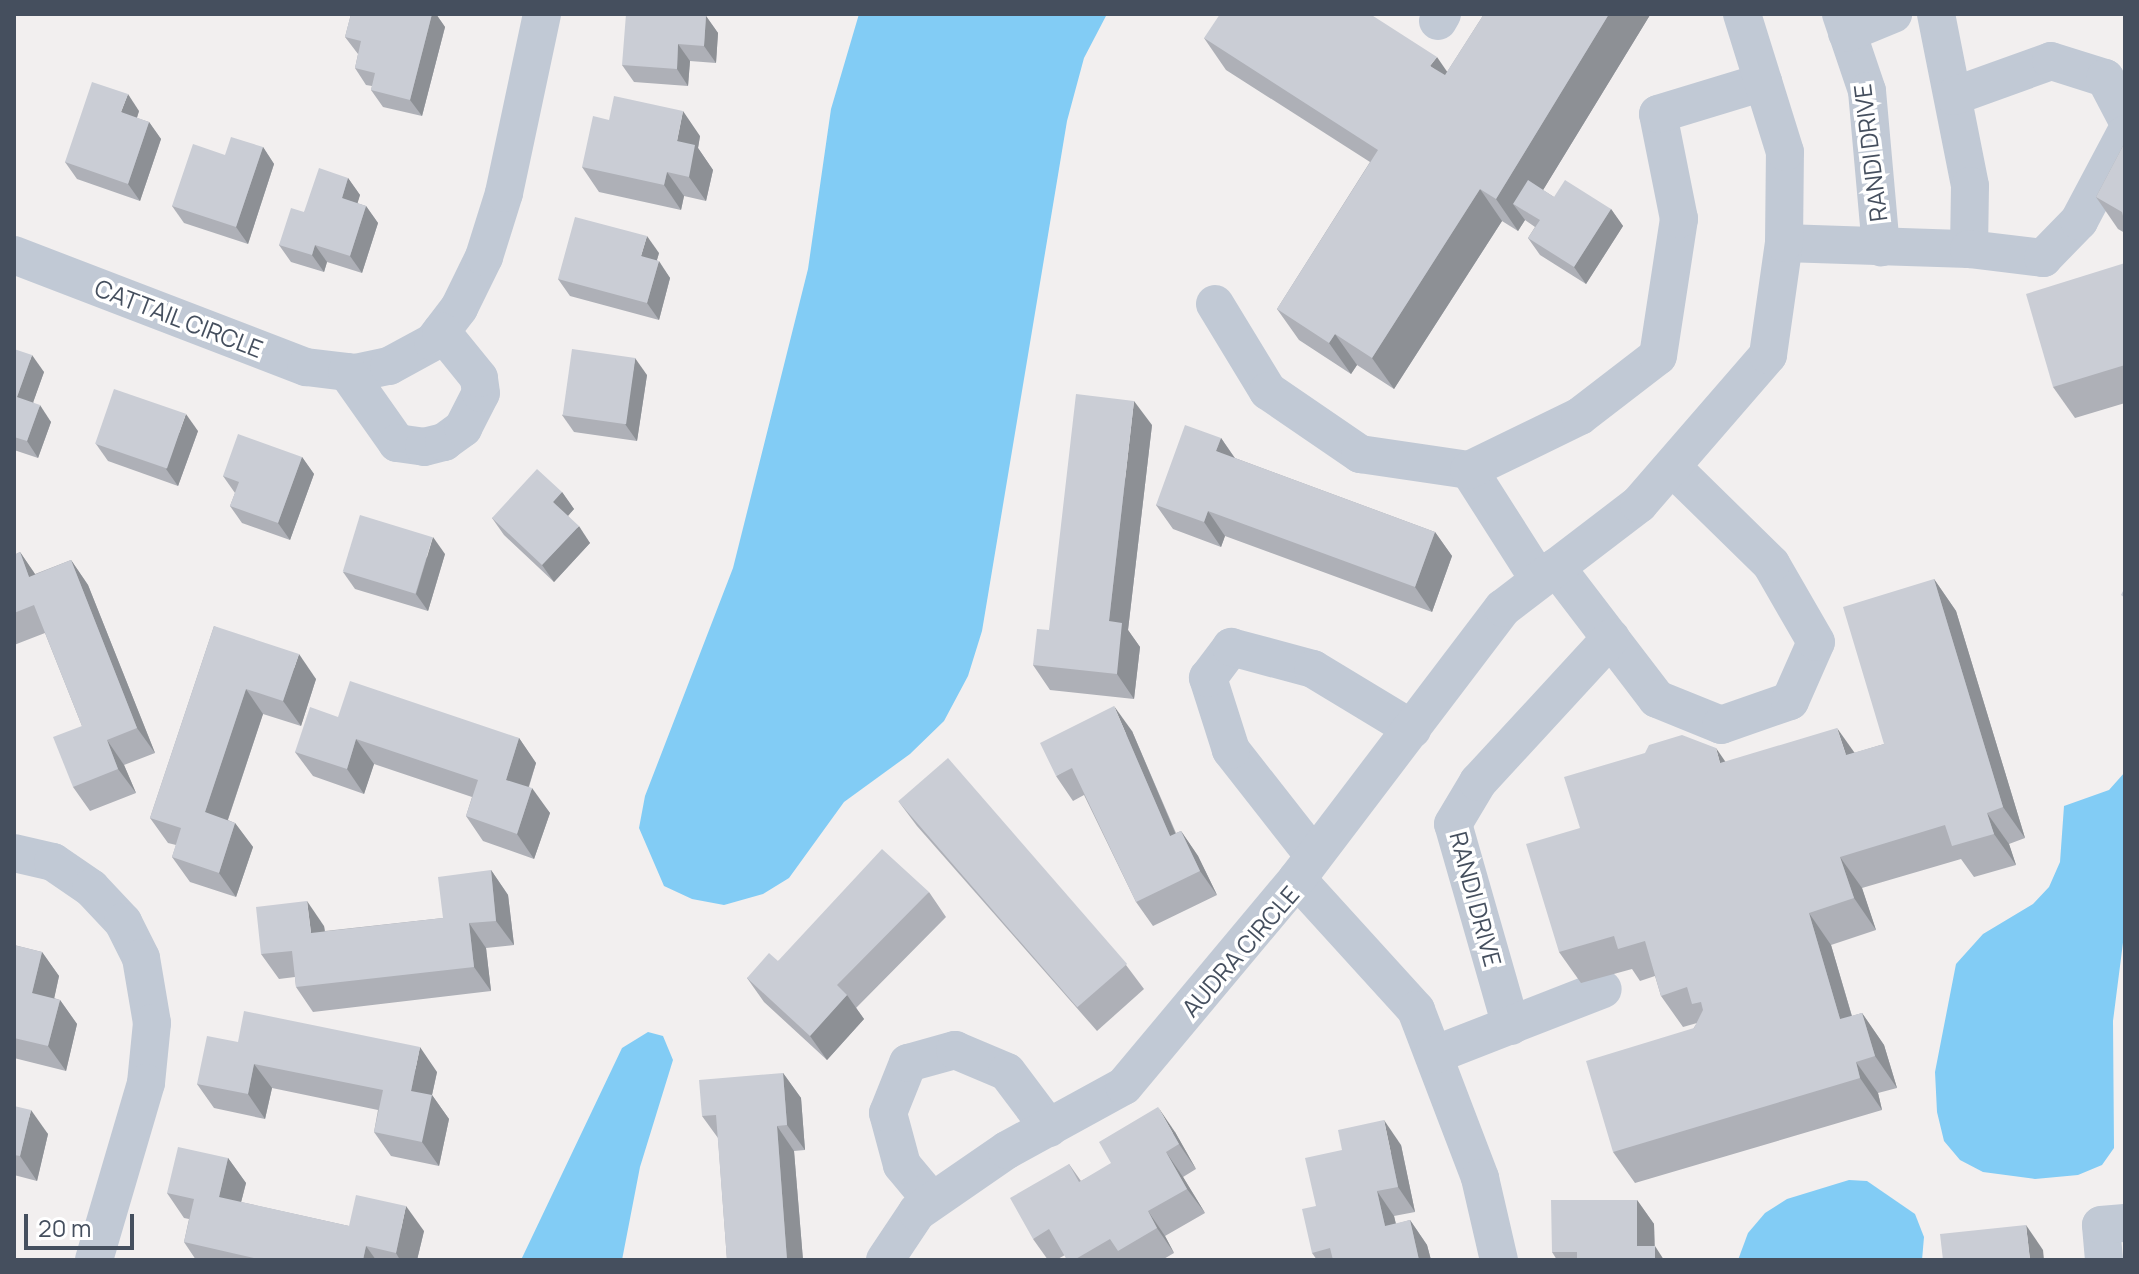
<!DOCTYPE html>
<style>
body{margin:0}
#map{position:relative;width:2139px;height:1274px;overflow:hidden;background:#f2efef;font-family:Manrope,sans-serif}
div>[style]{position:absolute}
.water>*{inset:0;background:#82ccf5}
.street>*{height:38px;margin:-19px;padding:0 19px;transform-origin:19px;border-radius:19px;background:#c1c9d5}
.wall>*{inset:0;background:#aeb0b7}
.shaded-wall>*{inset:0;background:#8d9095}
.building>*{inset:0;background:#cacdd5;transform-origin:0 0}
span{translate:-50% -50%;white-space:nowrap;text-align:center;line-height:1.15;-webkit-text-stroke:7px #fff;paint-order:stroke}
.street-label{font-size:24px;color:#454f5e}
.frame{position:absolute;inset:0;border:16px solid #454f5e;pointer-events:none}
.scale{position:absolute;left:24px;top:1214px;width:110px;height:36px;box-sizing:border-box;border:4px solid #454f5e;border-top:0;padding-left:10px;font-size:24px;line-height:28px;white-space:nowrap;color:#454f5e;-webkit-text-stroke:6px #fff;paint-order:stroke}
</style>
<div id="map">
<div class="water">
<div style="clip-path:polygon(859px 14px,1107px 14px,1084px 58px,1067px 121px,982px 631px,968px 676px,944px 721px,910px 754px,844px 802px,789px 878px,763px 894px,724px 905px,692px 899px,664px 886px,639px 828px,645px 796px,733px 568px,808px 269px,831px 109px)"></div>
<div style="clip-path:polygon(2125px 772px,2125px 927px,2113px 1021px,2114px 1148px,2102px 1165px,2078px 1175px,2035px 1179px,1983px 1172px,1960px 1160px,1944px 1141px,1937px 1112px,1935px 1072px,1956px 964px,1983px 934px,2033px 904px,2049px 887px,2060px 862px,2064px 806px,2109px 790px)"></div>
<div style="clip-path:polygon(648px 1032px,663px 1036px,673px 1060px,640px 1167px,622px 1260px,521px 1260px,622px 1048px)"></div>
<div style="clip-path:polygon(1849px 1180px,1867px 1181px,1915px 1214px,1924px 1237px,1922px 1260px,1738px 1260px,1748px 1233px,1765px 1213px,1787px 1199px)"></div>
</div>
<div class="street">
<div style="left:1841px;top:14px;width:81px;rotate:71.3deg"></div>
<div style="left:1867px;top:91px;width:157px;rotate:84.9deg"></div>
<div style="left:1936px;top:14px;width:175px;rotate:78.8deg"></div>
<div style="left:1970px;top:186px;width:63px;rotate:90.9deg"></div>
<div style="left:1438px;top:21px;width:8px;rotate:-60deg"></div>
<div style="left:1847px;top:33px;width:50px;rotate:-22.4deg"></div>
<div style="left:1954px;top:96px;width:103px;rotate:-19.8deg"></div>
<div style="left:2051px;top:61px;width:57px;rotate:17.5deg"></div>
<div style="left:2105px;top:78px;width:43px;rotate:62.2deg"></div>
<div style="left:1784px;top:243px;width:185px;rotate:1.9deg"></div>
<div style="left:1969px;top:249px;width:75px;rotate:6.9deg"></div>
<div style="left:2043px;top:258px;width:52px;rotate:-45.8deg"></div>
<div style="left:2079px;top:221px;width:98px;rotate:-62.1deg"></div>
<div style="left:14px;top:255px;width:313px;rotate:21deg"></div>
<div style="left:306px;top:367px;width:49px;rotate:7deg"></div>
<div style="left:355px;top:373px;width:35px;rotate:-12deg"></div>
<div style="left:389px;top:366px;width:50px;rotate:-28.6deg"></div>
<div style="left:433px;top:342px;width:43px;rotate:-52.6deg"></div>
<div style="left:459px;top:308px;width:57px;rotate:-63.9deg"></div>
<div style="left:484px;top:257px;width:67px;rotate:-72.6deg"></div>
<div style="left:504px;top:193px;width:183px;rotate:-78deg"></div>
<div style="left:1215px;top:304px;width:102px;rotate:58.7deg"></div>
<div style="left:1268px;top:391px;width:112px;rotate:34.4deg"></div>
<div style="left:1360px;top:454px;width:110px;rotate:8.4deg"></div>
<div style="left:1469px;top:470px;width:130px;rotate:57.5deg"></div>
<div style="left:347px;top:372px;width:87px;rotate:54.8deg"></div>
<div style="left:397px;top:443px;width:27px;rotate:8deg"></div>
<div style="left:424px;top:447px;width:21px;rotate:-14deg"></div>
<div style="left:444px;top:442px;width:24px;rotate:-36deg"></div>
<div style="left:463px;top:428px;width:39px;rotate:-63deg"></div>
<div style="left:481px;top:393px;width:15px;rotate:-98deg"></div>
<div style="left:479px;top:378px;width:60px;rotate:-129deg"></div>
<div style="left:1469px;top:470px;width:123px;rotate:-25.9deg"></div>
<div style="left:1580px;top:416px;width:98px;rotate:-37.6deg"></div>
<div style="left:1658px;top:356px;width:139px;rotate:-81.3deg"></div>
<div style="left:1679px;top:219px;width:107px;rotate:-101.3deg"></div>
<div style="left:1658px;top:114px;width:110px;rotate:-16.9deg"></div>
<div style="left:1556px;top:567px;width:166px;rotate:52.6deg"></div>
<div style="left:1657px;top:699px;width:69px;rotate:22.1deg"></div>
<div style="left:1721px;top:725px;width:73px;rotate:-19.2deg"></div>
<div style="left:1790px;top:701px;width:64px;rotate:-66.2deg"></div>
<div style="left:1816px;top:642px;width:90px;rotate:-120deg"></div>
<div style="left:1771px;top:564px;width:136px;rotate:-135.6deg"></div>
<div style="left:14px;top:853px;width:40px;rotate:13deg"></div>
<div style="left:53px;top:862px;width:46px;rotate:34.4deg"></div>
<div style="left:91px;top:888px;width:47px;rotate:46.7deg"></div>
<div style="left:123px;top:922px;width:40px;rotate:63.4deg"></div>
<div style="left:141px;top:958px;width:66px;rotate:80.4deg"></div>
<div style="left:152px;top:1023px;width:60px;rotate:95.7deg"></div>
<div style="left:146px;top:1083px;width:184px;rotate:106.4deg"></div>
<div style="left:1314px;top:856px;width:135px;rotate:-128.1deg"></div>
<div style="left:1231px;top:750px;width:76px;rotate:-107.7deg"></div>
<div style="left:1208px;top:678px;width:39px;rotate:-53deg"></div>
<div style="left:1231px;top:647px;width:85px;rotate:15deg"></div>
<div style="left:1313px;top:669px;width:116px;rotate:31.2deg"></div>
<div style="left:1297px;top:879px;width:177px;rotate:47.7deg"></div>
<div style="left:1416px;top:1010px;width:180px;rotate:69.1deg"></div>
<div style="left:1480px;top:1178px;width:84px;rotate:77deg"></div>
<div style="left:1511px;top:1026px;width:210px;rotate:-106deg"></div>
<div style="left:1453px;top:824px;width:49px;rotate:-59.2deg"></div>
<div style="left:1478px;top:782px;width:196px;rotate:-47.3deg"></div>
<div style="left:1434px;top:1055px;width:181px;rotate:-21.3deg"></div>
<div style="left:932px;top:1201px;width:47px;rotate:-129.8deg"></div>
<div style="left:902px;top:1165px;width:54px;rotate:-105.1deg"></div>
<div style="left:888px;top:1113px;width:54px;rotate:-68.2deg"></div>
<div style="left:908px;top:1063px;width:49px;rotate:-15.5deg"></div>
<div style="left:955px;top:1050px;width:56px;rotate:22.9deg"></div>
<div style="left:1007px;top:1072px;width:70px;rotate:53.1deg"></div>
<div style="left:885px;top:1260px;width:58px;rotate:-56.3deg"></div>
<div style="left:917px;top:1212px;width:109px;rotate:-34.6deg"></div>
<div style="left:1007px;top:1150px;width:133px;rotate:-28.7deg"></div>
<div style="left:1124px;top:1086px;width:270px;rotate:-50.1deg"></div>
<div style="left:1297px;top:879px;width:340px;rotate:-52.8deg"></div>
<div style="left:1503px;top:608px;width:171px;rotate:-37.4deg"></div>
<div style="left:1639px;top:504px;width:197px;rotate:-49.1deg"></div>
<div style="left:1768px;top:355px;width:113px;rotate:-81.9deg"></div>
<div style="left:1784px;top:243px;width:91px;rotate:-89.4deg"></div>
<div style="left:1785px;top:152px;width:145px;rotate:-107.3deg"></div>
<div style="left:2104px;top:1260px;width:35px;rotate:-95deg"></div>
<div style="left:2101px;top:1225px;width:24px;rotate:-5deg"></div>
</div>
<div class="wall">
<div style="clip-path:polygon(351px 14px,436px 14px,445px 27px,422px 116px,383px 107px,371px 90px,372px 86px,366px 85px,355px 68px,358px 54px,345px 37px)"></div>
<div style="clip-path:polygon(1484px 14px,1650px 15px,1543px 190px,1554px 197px,1611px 209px,1623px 226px,1586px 284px,1540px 255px,1528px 238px,1535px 227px,1525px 220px,1518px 231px,1502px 221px,1394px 389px,1357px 365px,1351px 374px,1299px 340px,1277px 309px,1370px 162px,1226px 70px,1204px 38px,1447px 72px)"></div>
<div style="clip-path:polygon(700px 15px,706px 16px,718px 33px,716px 63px,690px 61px,688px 86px,634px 82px,622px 65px)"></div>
<div style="clip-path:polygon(139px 111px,137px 118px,149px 122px,161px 139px,140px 201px,77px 179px,65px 162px)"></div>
<div style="clip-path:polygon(700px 136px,698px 148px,713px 170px,706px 201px,684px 196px,681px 210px,599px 192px,582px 167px)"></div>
<div style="clip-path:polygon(2125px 142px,2125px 233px,2118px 229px,2096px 197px)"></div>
<div style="clip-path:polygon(263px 147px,274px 164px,248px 244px,184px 223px,172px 206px,225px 155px)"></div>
<div style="clip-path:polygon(348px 178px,360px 195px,357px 203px,366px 206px,378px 223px,362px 273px,327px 262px,324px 272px,291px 262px,279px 245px,304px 212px)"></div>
<div style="clip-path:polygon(659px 253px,657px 260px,670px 278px,659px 320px,570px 296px,558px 279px)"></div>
<div style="clip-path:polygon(2125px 263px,2125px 403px,2075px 418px,2053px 387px)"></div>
<div style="clip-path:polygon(14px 349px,44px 372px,33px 402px,51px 422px,38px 458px,14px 450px)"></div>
<div style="clip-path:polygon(647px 375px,637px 441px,574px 432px,562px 415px)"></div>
<div style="clip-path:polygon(1152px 425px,1128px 630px,1140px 647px,1134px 699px,1050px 690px,1033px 665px,1049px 630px)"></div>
<div style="clip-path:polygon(198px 431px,178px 486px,108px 461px,96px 444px)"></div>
<div style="clip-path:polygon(1221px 438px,1235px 458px,1435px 532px,1452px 556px,1432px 612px,1225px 536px,1221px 547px,1173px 529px,1156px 505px)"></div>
<div style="clip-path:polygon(302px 457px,314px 474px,290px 540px,242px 523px,230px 506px,235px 493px,223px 476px)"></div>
<div style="clip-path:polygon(562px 492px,574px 509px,568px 516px,590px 543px,554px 582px,504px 535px,492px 518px)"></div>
<div style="clip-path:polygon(20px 552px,35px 574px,71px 560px,88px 585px,155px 753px,124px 765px,136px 793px,90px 811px,73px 787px,82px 726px,45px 633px,14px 645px,14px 555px)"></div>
<div style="clip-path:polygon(445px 554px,428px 611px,355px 589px,343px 572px)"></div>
<div style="clip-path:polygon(1934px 579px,1956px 611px,2025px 838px,2009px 844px,2016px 865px,1974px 877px,1961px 859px,1862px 888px,1876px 930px,1831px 945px,1852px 1016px,1862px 1013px,1884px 1045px,1897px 1088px,1878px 1093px,1882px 1110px,1635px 1183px,1613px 1152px,1697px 1023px,1683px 1027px,1661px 996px,1655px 976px,1640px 981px,1632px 969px,1581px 983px,1559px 952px,1580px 828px,1725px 762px,1854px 753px,1884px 744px)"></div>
<div style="clip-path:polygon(214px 626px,316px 679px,301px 726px,263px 714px,228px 820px,235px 823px,253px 847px,236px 897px,190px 882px,172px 857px,176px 845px,168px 843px,150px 818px)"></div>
<div style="clip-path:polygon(338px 717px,519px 738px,536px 763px,529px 787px,550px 813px,534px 859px,483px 841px,466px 816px,472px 797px,374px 764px,364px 794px,313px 776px,295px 752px)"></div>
<div style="clip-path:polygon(1132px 731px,1176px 833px,1181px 831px,1198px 856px,1217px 895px,1153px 926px,1136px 902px,1084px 795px,1073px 801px,1056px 776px)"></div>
<div style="clip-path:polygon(899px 802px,1126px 965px,1144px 989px,1097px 1031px,917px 826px)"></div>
<div style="clip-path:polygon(491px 870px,508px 895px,514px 945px,486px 948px,491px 991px,313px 1012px,296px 987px,295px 977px,279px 979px,261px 954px,324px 926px,325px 931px,443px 918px)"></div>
<div style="clip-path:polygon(929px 892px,946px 917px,856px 1008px,864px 1019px,827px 1060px,764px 1002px,747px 978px,778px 961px)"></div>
<div style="clip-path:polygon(14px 945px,42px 952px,59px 976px,54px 998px,60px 1000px,77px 1024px,66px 1071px,14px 1058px)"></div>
<div style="clip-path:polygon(238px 1042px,437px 1072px,432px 1095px,449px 1119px,439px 1166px,391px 1156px,374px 1132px,378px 1110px,272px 1088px,265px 1119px,214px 1108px,197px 1084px)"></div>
<div style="clip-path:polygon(783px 1073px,801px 1098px,805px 1150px,794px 1151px,803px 1260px,727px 1260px,718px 1138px,702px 1116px)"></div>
<div style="clip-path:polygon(14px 1106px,48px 1134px,37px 1181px,14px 1175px)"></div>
<div style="clip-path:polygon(1175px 1132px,1196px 1169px,1183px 1177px,1205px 1213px,1165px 1236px,1174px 1253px,1162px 1260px,1067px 1260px,1065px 1255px,1056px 1260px,1048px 1260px,1033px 1239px,1069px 1164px,1081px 1181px)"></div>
<div style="clip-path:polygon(1401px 1145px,1415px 1212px,1394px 1216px,1396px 1224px,1410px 1220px,1427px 1245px,1431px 1260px,1317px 1260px,1312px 1253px,1316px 1206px)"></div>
<div style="clip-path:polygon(228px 1158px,246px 1183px,241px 1202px,349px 1226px,424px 1231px,417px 1260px,196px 1260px,184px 1242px,189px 1219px,184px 1218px,167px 1193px)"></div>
<div style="clip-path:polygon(1637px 1200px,1654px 1224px,1655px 1260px,1557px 1260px,1552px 1252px)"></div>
</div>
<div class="shaded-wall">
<div style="clip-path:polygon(432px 14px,436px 14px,445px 27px,422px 116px,410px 100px)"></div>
<div style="clip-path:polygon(1609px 14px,1650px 15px,1529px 213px,1513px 204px,1525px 220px,1518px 231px,1496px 199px)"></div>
<div style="clip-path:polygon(706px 16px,718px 33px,716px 63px,704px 46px)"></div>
<div style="clip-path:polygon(678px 44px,690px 61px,688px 86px,677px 69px)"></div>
<div style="clip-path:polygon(1437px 57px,1459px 89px,1430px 66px)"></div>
<div style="clip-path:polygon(128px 94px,139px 111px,133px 129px,121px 112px)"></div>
<div style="clip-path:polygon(683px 111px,700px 136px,698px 148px,713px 170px,706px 201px,689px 177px,677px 141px)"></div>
<div style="clip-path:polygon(149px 122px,161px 139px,140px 201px,128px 184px)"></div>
<div style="clip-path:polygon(263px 147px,274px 164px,248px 244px,236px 227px)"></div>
<div style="clip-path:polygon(667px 172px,684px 196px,681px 210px,664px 185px)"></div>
<div style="clip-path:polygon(348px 178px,360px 195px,354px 215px,342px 198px)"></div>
<div style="clip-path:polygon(1480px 189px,1502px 221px,1394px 389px,1372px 358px)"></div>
<div style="clip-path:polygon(366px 206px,378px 223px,362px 273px,350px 256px)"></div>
<div style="clip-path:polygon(1611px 209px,1623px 226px,1586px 284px,1574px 267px)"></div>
<div style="clip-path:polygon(647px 236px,659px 253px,653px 273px,641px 256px)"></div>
<div style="clip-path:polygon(315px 245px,327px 262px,324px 272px,312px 255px)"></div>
<div style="clip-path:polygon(659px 261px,670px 278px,659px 320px,647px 303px)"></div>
<div style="clip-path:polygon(1335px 334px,1357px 365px,1351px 374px,1329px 343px)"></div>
<div style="clip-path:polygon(32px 355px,44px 372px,29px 414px,17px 397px)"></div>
<div style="clip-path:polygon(635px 358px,647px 375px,637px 441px,625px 424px)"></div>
<div style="clip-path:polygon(1134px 401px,1152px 425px,1128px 630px,1140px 647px,1134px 699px,1117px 674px,1109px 621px)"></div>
<div style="clip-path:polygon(40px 405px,51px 422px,38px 458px,27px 441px)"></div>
<div style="clip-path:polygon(186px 414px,198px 431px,178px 486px,166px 469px)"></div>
<div style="clip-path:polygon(1221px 438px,1238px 463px,1216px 451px)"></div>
<div style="clip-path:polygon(302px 457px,314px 474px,290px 540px,278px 523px)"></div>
<div style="clip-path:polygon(562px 492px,574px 509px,565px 519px,553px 502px)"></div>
<div style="clip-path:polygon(1208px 511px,1225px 536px,1221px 547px,1204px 522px)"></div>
<div style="clip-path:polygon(579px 526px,590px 543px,554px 582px,542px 565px)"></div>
<div style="clip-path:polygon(1435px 532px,1452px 556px,1432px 612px,1415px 587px)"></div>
<div style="clip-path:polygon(433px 537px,445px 554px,428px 611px,416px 594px)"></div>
<div style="clip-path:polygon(20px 552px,37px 577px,29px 577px)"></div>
<div style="clip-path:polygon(71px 560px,88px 585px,155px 753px,137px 728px)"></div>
<div style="clip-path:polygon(1934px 579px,1956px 611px,2025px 838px,2003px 807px)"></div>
<div style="clip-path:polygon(299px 654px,316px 679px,301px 726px,283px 701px)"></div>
<div style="clip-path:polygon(246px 689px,263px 714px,222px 837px,205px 812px)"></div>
<div style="clip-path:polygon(1114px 706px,1132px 731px,1187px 861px,1170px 836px)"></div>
<div style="clip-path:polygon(1837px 728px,1859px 759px,1846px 755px)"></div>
<div style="clip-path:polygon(519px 738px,536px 763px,523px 804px,506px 780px)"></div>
<div style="clip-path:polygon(356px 739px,374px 764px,364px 794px,347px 769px)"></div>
<div style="clip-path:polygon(107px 740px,124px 765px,136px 793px,118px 769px)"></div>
<div style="clip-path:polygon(1716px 748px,1738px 780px,1720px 763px)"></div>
<div style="clip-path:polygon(532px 788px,550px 813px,534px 859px,517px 834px)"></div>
<div style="clip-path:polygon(1987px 813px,2009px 844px,2016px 865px,1994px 834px)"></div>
<div style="clip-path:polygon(235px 823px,253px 847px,236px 897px,219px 873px)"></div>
<div style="clip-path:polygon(1181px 831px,1198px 856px,1217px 895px,1200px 871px)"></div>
<div style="clip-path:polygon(1840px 857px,1862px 888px,1876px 930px,1854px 898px)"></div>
<div style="clip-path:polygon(491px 870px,508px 895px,514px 945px,496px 921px)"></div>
<div style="clip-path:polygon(307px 901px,324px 926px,328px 958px,311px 933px)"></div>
<div style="clip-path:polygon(1809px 913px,1831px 945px,1862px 1051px,1840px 1019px)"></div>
<div style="clip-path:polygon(469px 923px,486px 948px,491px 991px,474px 967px)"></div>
<div style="clip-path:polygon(42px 952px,59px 976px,50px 1018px,32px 993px)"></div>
<div style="clip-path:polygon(847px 995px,864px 1019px,827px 1060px,810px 1036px)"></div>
<div style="clip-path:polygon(60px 1000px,77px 1024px,66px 1071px,48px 1046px)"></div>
<div style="clip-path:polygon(1862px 1013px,1884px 1045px,1897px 1088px,1875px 1056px)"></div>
<div style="clip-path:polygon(420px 1047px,437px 1072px,432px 1095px,449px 1119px,439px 1166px,422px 1142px,411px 1091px)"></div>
<div style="clip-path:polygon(1856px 1062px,1878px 1093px,1882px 1110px,1860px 1078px)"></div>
<div style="clip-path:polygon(254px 1064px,272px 1088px,265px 1119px,248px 1094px)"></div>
<div style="clip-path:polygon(783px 1073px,801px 1098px,805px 1150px,787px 1125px)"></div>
<div style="clip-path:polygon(1158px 1107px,1175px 1132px,1196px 1169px,1179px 1144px)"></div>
<div style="clip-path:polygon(31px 1110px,48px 1134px,37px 1181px,20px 1156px)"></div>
<div style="clip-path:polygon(1384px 1120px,1401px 1145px,1415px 1212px,1398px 1187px)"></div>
<div style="clip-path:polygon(777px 1126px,794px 1151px,803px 1260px,787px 1260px)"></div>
<div style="clip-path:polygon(1166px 1152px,1183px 1177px,1205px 1213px,1187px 1189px)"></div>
<div style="clip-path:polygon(228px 1158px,246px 1183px,236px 1222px,219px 1197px)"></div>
<div style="clip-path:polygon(1377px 1191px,1394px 1216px,1402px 1251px,1385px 1226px)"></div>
<div style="clip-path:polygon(1637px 1200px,1654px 1224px,1655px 1260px,1637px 1246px)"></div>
<div style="clip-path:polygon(406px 1206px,424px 1231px,417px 1260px,400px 1260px,396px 1253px)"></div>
<div style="clip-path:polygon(1148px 1211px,1165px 1236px,1174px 1253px,1157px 1228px)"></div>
<div style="clip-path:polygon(1410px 1220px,1427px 1245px,1431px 1260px,1419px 1260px)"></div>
<div style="clip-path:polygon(2026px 1225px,2043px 1250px,2044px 1260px,2030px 1260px)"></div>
<div style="clip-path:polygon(366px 1246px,376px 1260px,363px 1260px)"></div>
<div style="clip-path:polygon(1655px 1246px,1664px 1260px,1655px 1260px)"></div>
</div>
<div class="building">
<div style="clip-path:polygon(351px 14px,432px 14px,410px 100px,371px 90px,375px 73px,355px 68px,361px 41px,345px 37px)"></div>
<div style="clip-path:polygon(626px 14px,687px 14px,706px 16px,704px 46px,678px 44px,677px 69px,622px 65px)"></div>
<div style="clip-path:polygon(1220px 14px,1370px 14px,1437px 57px,1430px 66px,1445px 75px,1484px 14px,1609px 14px,1496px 199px,1480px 189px,1372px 358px,1335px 334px,1329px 343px,1277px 309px,1378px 150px,1204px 38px)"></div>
<div style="clip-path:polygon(92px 82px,128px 94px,121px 112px,149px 122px,128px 184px,65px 162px)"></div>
<div style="clip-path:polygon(614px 96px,683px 111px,677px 141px,695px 145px,689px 177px,667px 172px,664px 185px,582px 167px,593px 116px,609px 120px)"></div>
<div style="clip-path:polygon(231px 137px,263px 147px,236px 227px,172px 206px,193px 144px,225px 155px)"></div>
<div style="clip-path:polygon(2125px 142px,2125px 224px,2122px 212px,2096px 197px)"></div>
<div style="clip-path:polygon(319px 168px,348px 178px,342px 198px,366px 206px,350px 256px,315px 245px,312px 255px,279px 245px,291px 208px,304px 212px)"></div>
<div style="clip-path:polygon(1528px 180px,1554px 197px,1565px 180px,1611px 209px,1574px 267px,1528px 238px,1540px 220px,1513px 204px)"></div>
<div style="clip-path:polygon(575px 217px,647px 236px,641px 256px,659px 261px,647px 303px,558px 279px)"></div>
<div style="clip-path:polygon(2125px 263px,2125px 365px,2053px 387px,2026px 294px)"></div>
<div style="clip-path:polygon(14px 349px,32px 355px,17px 397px,40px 405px,27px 441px,14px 437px)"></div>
<div style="left:572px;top:349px;width:64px;height:67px;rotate:8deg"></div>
<div style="left:114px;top:389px;width:76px;height:58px;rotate:19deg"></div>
<div style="clip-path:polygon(1076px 394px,1134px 401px,1109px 621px,1122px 623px,1117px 674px,1033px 665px,1037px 629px,1049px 630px)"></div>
<div style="clip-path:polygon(1185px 425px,1221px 438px,1216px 451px,1435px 532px,1415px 587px,1208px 511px,1204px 522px,1156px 505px)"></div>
<div style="clip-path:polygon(238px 434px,302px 457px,278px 523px,230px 506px,239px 482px,223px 476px)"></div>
<div style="clip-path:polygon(537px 469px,562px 492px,553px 502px,579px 526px,542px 565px,492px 518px)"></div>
<div style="left:360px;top:515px;width:76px;height:59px;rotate:17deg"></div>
<div style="clip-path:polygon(20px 552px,29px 577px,71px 560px,137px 728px,107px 740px,118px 769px,73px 787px,53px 737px,82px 726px,34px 605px,14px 613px,14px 555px)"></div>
<div style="clip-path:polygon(1934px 579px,2003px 807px,1987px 813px,1994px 834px,1952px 846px,1945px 825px,1840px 857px,1854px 898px,1809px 913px,1840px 1019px,1862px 1013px,1875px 1056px,1856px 1062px,1860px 1078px,1613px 1152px,1586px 1061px,1694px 1028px,1703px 1010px,1701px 1002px,1692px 1004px,1687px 987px,1661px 996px,1645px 941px,1618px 949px,1614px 936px,1559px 952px,1526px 844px,1580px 828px,1564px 777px,1645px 753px,1649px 745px,1682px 735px,1716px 748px,1720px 763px,1837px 728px,1846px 755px,1884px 744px,1843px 607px)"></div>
<div style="clip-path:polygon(2125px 587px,2125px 598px,2121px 595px)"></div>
<div style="clip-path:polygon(214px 626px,299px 654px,283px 701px,246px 689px,205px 812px,235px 823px,219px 873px,172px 857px,181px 828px,150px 818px)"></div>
<div style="clip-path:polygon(350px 681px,519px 738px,506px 780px,532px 788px,517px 834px,466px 816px,478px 780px,356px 739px,347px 769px,295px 752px,310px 707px,338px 717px)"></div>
<div style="clip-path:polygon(1114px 706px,1170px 836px,1181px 831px,1200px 871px,1136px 902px,1072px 768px,1056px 776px,1040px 743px)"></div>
<div style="left:948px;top:758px;width:273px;height:66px;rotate:49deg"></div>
<div style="clip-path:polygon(882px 849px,929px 892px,837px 985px,847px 995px,810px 1036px,747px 978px,769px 953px,778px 961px)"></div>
<div style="clip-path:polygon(491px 870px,496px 921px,469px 923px,474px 967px,296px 987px,292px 951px,261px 954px,256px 907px,307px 901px,311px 933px,443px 918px,438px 877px)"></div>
<div style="clip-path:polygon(14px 945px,42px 952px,32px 993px,60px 1000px,48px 1046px,14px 1038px)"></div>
<div style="clip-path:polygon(244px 1011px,420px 1047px,411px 1091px,432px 1095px,422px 1142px,374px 1132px,383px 1090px,254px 1064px,248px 1094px,197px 1084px,207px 1036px,238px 1042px)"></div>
<div style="clip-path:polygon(783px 1073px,787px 1125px,777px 1126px,787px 1260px,727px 1260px,716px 1115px,702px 1116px,699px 1080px)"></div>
<div style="clip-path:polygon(14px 1106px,31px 1110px,20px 1156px,14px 1155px)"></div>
<div style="clip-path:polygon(1158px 1107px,1179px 1144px,1166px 1152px,1187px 1189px,1148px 1211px,1157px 1228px,1118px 1251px,1110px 1239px,1074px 1260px,1067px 1260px,1049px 1229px,1033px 1239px,1010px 1198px,1069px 1164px,1079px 1182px,1111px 1163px,1099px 1142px)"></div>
<div style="clip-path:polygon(1384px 1120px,1398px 1187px,1377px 1191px,1385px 1226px,1410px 1220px,1419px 1260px,1333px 1260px,1330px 1248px,1312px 1253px,1302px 1209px,1316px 1206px,1305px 1158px,1342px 1150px,1338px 1130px)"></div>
<div style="clip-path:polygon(178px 1147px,228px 1158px,219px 1197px,349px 1226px,356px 1195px,406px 1206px,396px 1253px,366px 1246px,363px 1260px,263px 1260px,184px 1242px,194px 1199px,167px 1193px)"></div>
<div style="clip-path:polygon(1551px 1200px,1637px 1200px,1637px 1246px,1655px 1246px,1655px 1260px,1577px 1260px,1577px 1252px,1552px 1252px)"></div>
<div style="clip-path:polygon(2026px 1225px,2030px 1260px,1943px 1260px,1940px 1234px)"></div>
</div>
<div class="street-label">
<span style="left:1870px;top:153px;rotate:-97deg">RANDI DRIVE</span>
<span style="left:179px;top:318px;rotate:21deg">CATTAIL CIRCLE</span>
<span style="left:1476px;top:899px;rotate:75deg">RANDI DRIVE</span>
<span style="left:1240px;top:951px;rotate:-49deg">AUDRA CIRCLE</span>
</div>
<div class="frame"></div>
<div class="scale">20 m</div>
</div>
